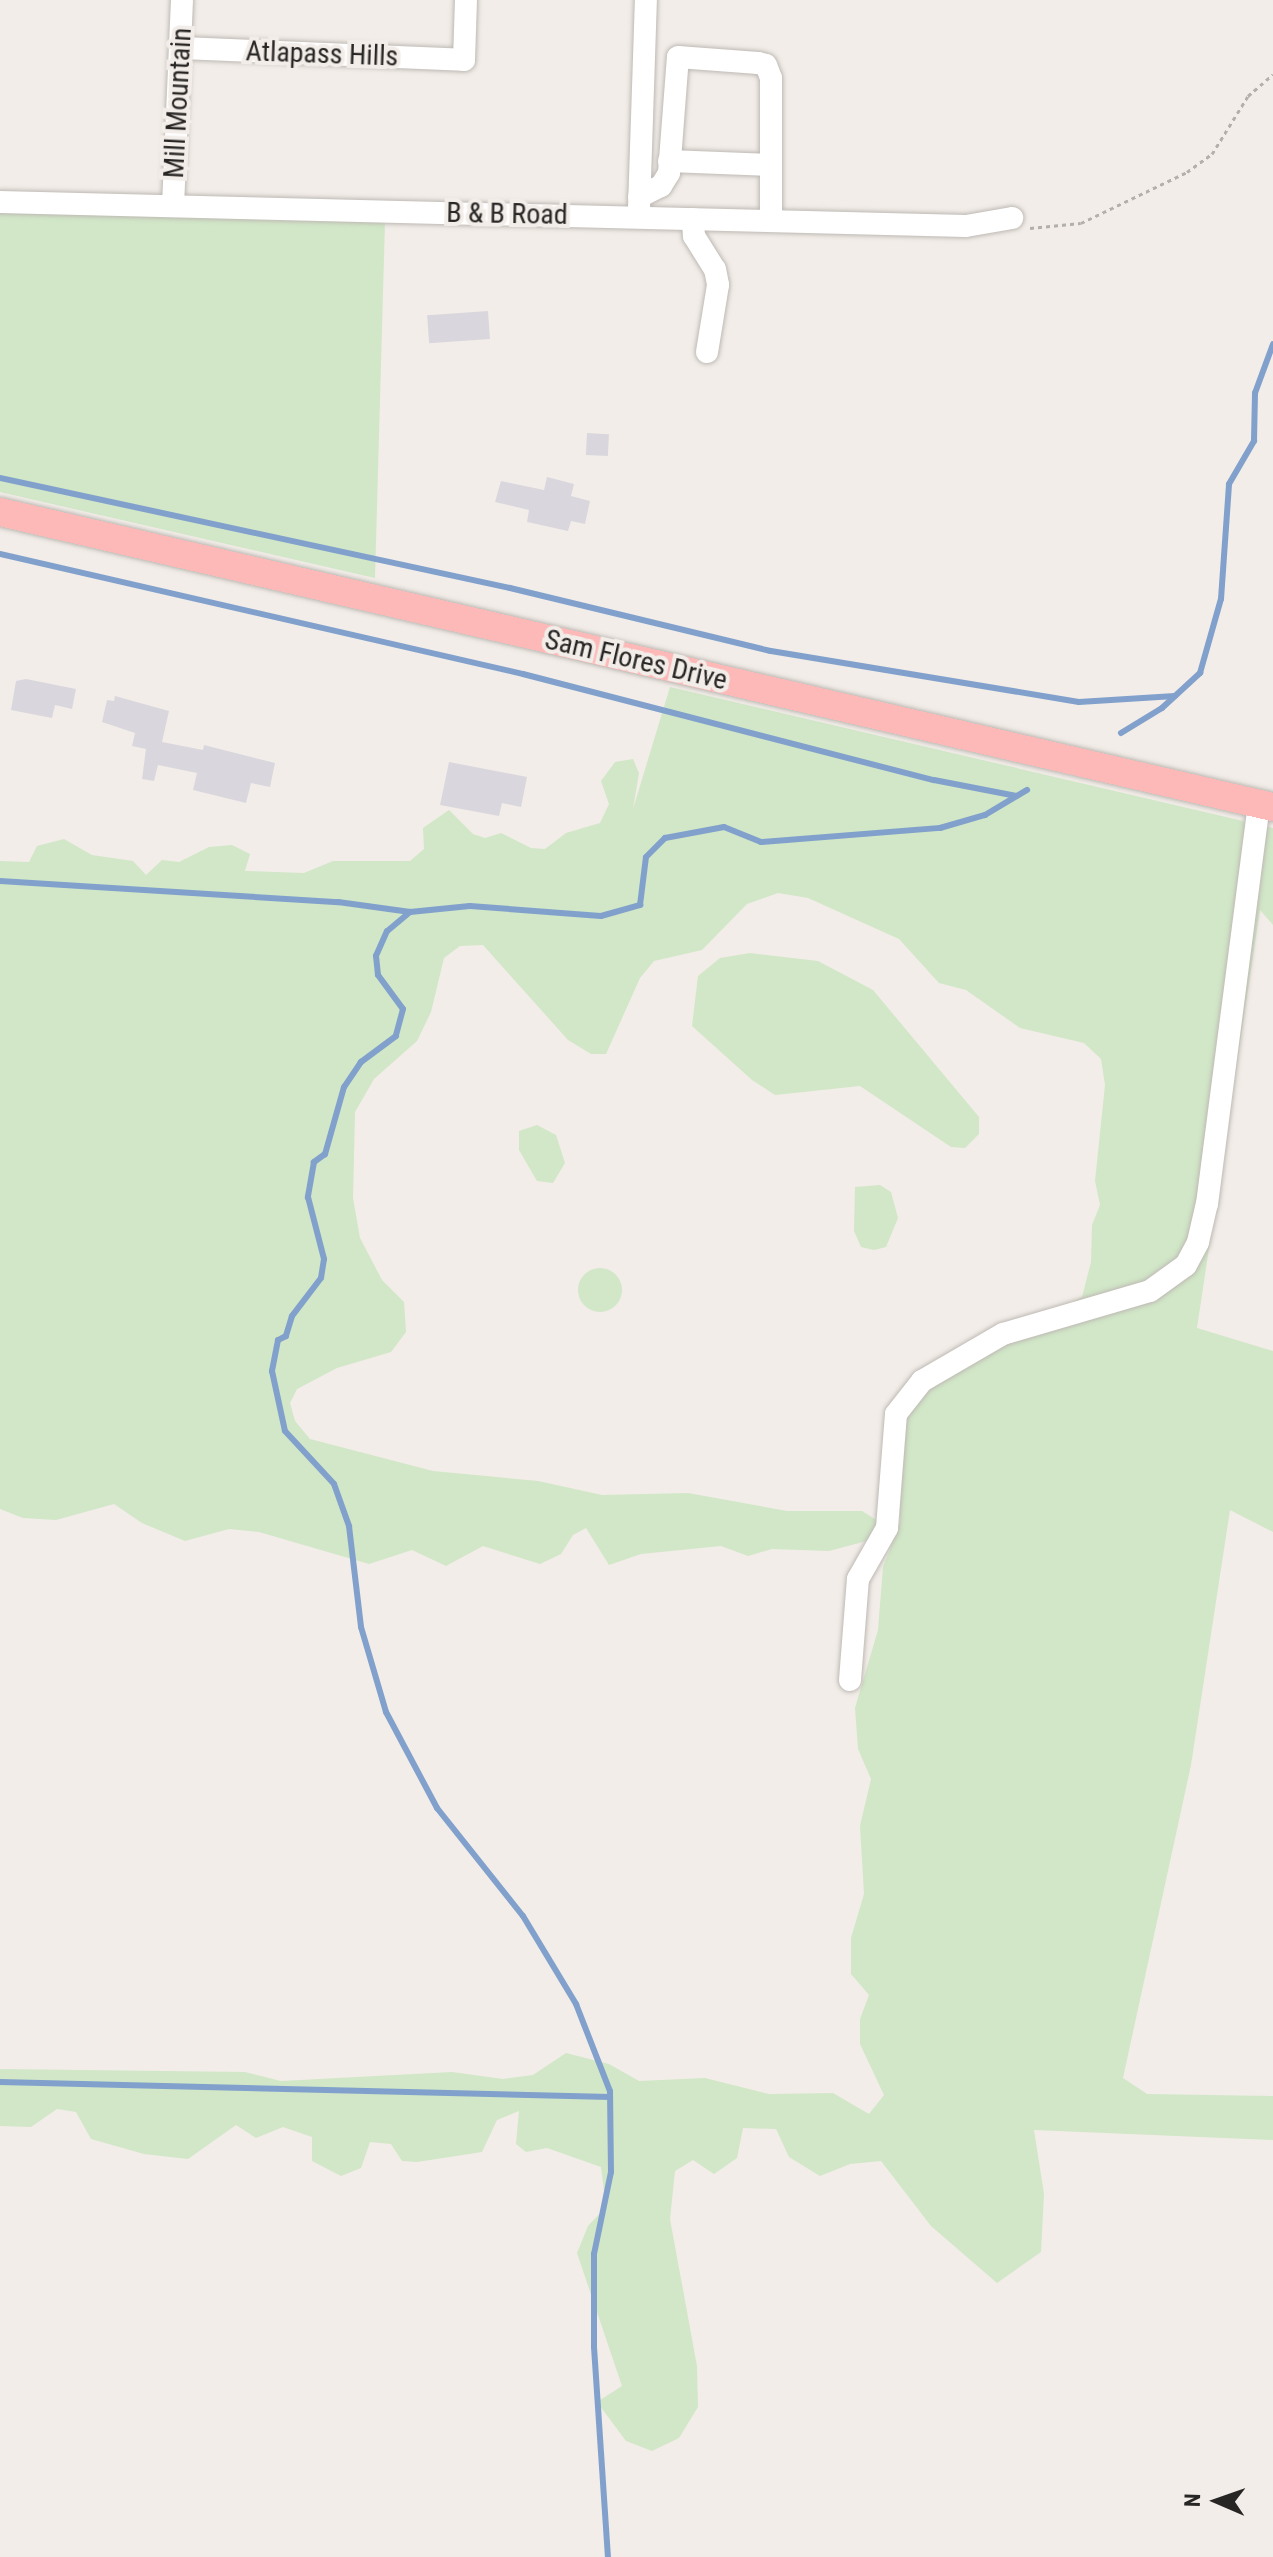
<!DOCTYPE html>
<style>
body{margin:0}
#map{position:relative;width:1273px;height:2557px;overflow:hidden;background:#f2ede8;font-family:"Roboto Condensed",sans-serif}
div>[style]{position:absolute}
.green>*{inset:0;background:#d1e7c7}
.round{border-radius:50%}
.stream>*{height:6px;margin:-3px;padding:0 3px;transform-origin:3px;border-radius:3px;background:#81a1cc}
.building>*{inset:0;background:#d9d7dd;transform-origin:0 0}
.path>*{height:3px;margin-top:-1.5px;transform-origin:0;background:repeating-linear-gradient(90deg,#b3afab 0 4px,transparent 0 8px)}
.roads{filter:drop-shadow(0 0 2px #beb9b4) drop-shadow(0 0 2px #beb9b4)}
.minor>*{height:22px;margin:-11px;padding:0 11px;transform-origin:11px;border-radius:11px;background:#fff}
.major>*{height:28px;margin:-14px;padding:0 14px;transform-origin:14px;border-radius:14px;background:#fcb9b8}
span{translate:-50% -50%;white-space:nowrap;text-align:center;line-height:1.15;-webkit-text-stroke:8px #f2ede8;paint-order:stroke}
.street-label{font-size:28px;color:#282625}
.north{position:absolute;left:1177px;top:2461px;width:80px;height:80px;-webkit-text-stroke:6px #f2ede8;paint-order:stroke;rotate:272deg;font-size:22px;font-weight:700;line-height:32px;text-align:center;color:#282625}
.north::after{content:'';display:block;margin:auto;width:28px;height:36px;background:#282625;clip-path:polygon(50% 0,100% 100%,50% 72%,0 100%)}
</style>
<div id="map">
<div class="green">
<div style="clip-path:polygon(0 210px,385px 221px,375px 578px,0 492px)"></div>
<div style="clip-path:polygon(670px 687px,1273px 828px,1273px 925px,1260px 910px,1197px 1328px,1273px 1351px,1273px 1532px,1230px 1510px,1191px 1765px,1123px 2078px,1147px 2094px,1273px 2096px,1273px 2140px,1034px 2130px,1044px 2194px,1041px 2252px,997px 2283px,931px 2226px,881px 2161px,850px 2164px,820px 2176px,789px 2157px,776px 2129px,743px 2128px,737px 2158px,714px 2174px,693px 2160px,675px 2171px,670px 2219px,697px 2366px,698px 2407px,679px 2438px,652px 2451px,626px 2441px,597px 2402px,622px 2386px,577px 2253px,588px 2226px,606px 2207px,601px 2167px,547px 2148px,526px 2152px,516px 2144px,519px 2111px,497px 2120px,482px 2152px,417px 2162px,402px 2161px,391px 2144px,370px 2142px,361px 2168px,341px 2176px,312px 2161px,312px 2137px,283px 2127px,256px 2138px,236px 2125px,188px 2159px,144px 2154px,91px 2139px,76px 2112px,57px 2109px,31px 2127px,0 2126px,0 2069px,245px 2072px,281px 2081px,452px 2072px,503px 2079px,533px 2075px,566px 2053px,609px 2064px,639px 2081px,705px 2078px,769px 2094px,833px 2093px,869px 2114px,884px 2095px,860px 2044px,860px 2019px,869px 1995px,851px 1974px,851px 1938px,864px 1894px,860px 1826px,871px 1779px,858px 1749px,855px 1708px,878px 1630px,883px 1567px,900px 1523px,898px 1413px,932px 1381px,1082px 1297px,1091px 1262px,1092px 1225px,1100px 1205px,1095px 1181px,1105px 1085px,1101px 1059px,1084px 1043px,1020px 1028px,966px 990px,939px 983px,899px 939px,808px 898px,778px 893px,747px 904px,702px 950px,654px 961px,640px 978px,606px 1054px,591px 1054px,568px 1040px,483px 945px,460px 946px,444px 958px,431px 1012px,417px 1041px,374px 1079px,355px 1112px,353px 1198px,360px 1238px,382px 1280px,404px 1302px,406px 1332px,391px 1352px,337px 1368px,297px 1389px,290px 1403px,295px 1421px,310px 1439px,433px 1471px,538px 1481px,602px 1495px,688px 1493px,787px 1511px,862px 1511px,878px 1521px,874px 1539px,829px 1551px,772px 1549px,748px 1556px,721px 1546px,641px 1554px,609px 1565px,586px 1528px,573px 1535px,561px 1554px,540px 1564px,483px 1546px,446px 1566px,412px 1550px,369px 1564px,259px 1532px,229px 1529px,185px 1541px,142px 1523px,114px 1504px,56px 1520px,23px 1518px,0 1509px,0 861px,29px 862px,37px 846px,64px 839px,92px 855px,133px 861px,146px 875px,162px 860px,179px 862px,209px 847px,232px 845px,250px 854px,245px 871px,304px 873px,333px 861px,410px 861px,424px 849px,423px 828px,449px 810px,473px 834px,485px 838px,501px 833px,531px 848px,545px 849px,566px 833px,600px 823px,609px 804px,601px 781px,615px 762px,633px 759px,639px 773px,633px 809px)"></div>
<div style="clip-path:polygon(750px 953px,818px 961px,873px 990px,979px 1117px,979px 1134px,965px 1148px,951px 1147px,860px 1086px,775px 1095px,752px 1080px,692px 1026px,698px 976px,720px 958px)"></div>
<div style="clip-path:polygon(537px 1125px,556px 1135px,565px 1163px,553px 1183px,537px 1181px,519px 1150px,519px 1131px)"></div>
<div style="clip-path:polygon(880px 1185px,891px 1192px,898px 1218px,886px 1247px,874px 1250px,861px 1247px,854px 1231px,855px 1187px)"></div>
<div class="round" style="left:578px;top:1268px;width:44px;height:44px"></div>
</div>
<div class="stream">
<div style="left:0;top:478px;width:522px;rotate:12.17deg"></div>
<div style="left:510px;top:588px;width:268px;rotate:13.6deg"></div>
<div style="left:771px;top:651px;width:312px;rotate:9.4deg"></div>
<div style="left:1079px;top:702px;width:96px;rotate:-3.6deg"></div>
<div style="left:0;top:554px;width:537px;rotate:12.92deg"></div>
<div style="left:523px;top:674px;width:424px;rotate:14.5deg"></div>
<div style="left:934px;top:780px;width:84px;rotate:11deg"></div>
<div style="left:1121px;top:733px;width:48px;rotate:-31.4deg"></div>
<div style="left:1162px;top:708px;width:52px;rotate:-42.6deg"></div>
<div style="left:1200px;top:673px;width:77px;rotate:-74.2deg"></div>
<div style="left:1221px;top:599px;width:115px;rotate:-86deg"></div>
<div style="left:1229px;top:484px;width:50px;rotate:-59.8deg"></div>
<div style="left:1254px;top:441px;width:48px;rotate:-88.8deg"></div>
<div style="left:1255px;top:393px;width:52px;rotate:-69.8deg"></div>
<div style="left:0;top:881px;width:339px;rotate:3.6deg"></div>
<div style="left:338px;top:902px;width:73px;rotate:7.9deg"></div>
<div style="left:410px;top:912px;width:60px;rotate:-5.7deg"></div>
<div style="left:470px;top:906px;width:131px;rotate:4.4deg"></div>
<div style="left:601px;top:916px;width:41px;rotate:-15.8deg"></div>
<div style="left:640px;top:905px;width:48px;rotate:-82.9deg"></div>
<div style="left:646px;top:857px;width:27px;rotate:-45deg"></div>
<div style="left:665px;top:838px;width:60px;rotate:-10.6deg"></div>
<div style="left:724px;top:827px;width:40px;rotate:22deg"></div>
<div style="left:761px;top:842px;width:180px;rotate:-4.5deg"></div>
<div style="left:940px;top:828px;width:47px;rotate:-16.1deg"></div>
<div style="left:985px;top:815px;width:49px;rotate:-30.8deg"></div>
<div style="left:410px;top:912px;width:30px;rotate:140deg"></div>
<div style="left:387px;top:931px;width:27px;rotate:114deg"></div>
<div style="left:376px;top:956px;width:19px;rotate:84deg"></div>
<div style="left:378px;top:975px;width:42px;rotate:53.7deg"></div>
<div style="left:403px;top:1009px;width:28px;rotate:105deg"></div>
<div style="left:396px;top:1036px;width:44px;rotate:143.4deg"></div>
<div style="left:361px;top:1062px;width:30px;rotate:124deg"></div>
<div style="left:344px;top:1087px;width:70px;rotate:105.8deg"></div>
<div style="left:325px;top:1154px;width:14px;rotate:144deg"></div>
<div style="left:314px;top:1162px;width:36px;rotate:100deg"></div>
<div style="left:308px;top:1197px;width:64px;rotate:75.5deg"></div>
<div style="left:324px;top:1259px;width:19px;rotate:99deg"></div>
<div style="left:321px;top:1278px;width:48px;rotate:127.3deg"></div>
<div style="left:292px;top:1316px;width:21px;rotate:107deg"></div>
<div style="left:286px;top:1336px;width:9px;rotate:153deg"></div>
<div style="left:278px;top:1340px;width:32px;rotate:101deg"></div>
<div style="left:272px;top:1371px;width:61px;rotate:77.8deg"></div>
<div style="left:285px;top:1431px;width:72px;rotate:47.2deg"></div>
<div style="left:334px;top:1484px;width:45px;rotate:70.3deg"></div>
<div style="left:349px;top:1526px;width:102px;rotate:83.2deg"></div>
<div style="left:361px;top:1627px;width:89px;rotate:73.6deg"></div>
<div style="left:386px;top:1712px;width:109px;rotate:62deg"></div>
<div style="left:437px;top:1808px;width:138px;rotate:51.5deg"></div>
<div style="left:523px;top:1916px;width:103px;rotate:58.9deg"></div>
<div style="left:576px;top:2004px;width:93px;rotate:68.7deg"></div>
<div style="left:610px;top:2091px;width:81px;rotate:89.3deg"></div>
<div style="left:611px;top:2172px;width:84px;rotate:101.7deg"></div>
<div style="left:594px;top:2254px;width:93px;rotate:90deg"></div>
<div style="left:594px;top:2347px;width:210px;rotate:86.2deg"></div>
<div style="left:0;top:2082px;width:610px;rotate:1.41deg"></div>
</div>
<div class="building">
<div style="left:488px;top:311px;width:28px;height:61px;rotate:86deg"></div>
<div style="left:587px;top:433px;width:22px;height:22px;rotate:3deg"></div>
<div style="clip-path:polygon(547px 477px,574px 484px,571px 496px,590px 501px,585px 524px,571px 521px,568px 531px,527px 522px,529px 510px,495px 502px,501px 481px,544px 490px)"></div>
<div style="clip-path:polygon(26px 679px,76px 689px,72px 709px,55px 705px,52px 718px,11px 710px,16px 681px)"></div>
<div style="clip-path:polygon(115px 696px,169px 711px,162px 742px,203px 750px,204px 745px,275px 763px,270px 787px,251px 783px,246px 803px,193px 790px,197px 773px,158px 765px,154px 781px,142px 779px,146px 749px,132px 746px,135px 733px,102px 722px,107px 700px,114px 701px)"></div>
<div style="clip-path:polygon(449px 762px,527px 777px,521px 807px,502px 803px,499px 816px,440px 805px)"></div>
</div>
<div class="path">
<div style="left:1030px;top:228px;width:51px;rotate:-5.6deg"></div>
<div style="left:1081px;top:223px;width:118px;rotate:-25.7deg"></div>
<div style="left:1187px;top:172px;width:31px;rotate:-36deg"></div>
<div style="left:1212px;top:154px;width:68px;rotate:-58.2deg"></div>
<div style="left:1248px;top:96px;width:33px;rotate:-41deg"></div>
</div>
<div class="roads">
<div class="minor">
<div style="left:181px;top:48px;width:283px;rotate:2.4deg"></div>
<div style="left:464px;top:60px;width:60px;rotate:-88.1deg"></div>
<div style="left:669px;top:161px;width:102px;rotate:2.2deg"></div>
<div style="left:639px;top:197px;width:25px;rotate:-27deg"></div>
<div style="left:661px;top:186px;width:15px;rotate:-58deg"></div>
<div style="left:669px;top:173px;width:116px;rotate:-85.6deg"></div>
<div style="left:678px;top:57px;width:80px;rotate:4.3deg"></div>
<div style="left:758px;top:63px;width:8px;rotate:14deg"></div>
<div style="left:766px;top:65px;width:14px;rotate:69deg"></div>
<div style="left:771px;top:78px;width:143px;rotate:90deg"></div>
<div style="left:0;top:202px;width:966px;rotate:1.42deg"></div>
<div style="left:966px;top:226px;width:47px;rotate:-9.9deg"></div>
<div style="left:173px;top:206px;width:206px;rotate:-87.5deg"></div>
<div style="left:639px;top:208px;width:208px;rotate:-88.1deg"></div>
<div style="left:693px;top:219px;width:17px;rotate:87deg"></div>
<div style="left:694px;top:236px;width:39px;rotate:58deg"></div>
<div style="left:715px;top:269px;width:16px;rotate:79deg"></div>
<div style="left:718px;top:285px;width:68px;rotate:99.3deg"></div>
<div style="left:850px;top:1680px;width:101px;rotate:-85.5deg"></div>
<div style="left:858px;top:1579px;width:59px;rotate:-60.4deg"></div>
<div style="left:887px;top:1528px;width:114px;rotate:-85.5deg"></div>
<div style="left:896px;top:1414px;width:42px;rotate:-51.8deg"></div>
<div style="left:922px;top:1381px;width:94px;rotate:-30.1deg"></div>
<div style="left:1003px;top:1334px;width:153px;rotate:-16.3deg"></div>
<div style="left:1150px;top:1291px;width:44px;rotate:-35.8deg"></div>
<div style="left:1186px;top:1265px;width:26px;rotate:-62deg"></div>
<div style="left:1198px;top:1242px;width:39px;rotate:-77deg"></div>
<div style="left:1207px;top:1204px;width:403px;rotate:-82.6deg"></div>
</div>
<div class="major">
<div style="left:0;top:512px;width:1307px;rotate:13.05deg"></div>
</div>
</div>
<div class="street-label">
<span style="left:322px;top:54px;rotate:2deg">Atlapass Hills</span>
<span style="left:178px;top:103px;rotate:-87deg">Mill Mountain</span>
<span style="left:507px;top:214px;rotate:1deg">B &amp; B Road</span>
<span style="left:636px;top:660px;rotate:13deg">Sam Flores Drive</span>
</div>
<div class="north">N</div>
</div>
